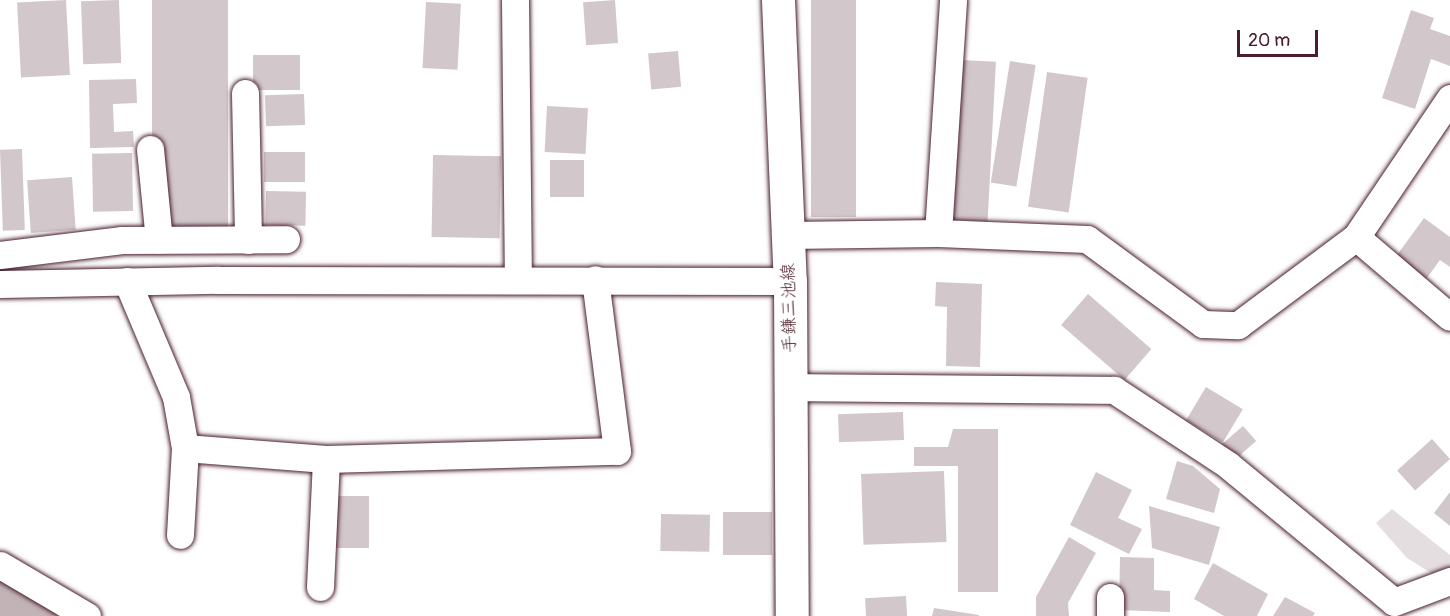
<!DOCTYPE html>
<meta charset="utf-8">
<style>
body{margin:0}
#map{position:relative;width:1450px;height:616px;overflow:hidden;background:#fff;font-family:Pangolin,"Klee One",sans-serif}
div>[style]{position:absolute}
.green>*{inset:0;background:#e5dee0}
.river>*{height:50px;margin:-25px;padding:0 25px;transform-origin:25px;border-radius:25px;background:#c1b3b6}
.building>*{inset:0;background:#d2c7cb;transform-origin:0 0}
.roads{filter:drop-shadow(0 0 2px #4a1f2b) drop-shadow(0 0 2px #4a1f2b)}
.minor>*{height:27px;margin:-13.5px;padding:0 13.5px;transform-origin:13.5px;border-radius:13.5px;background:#fff}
.secondary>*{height:33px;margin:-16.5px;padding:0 16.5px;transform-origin:16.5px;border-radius:16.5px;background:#fff}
span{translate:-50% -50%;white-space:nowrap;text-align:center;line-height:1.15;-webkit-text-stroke:6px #fff;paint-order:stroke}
.street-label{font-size:18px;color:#4a1f2b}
.scale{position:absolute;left:1237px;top:30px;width:81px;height:27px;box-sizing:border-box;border:3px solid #4a1f2b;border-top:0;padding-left:8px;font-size:18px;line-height:21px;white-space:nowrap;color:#4a1f2b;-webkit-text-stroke:4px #fff;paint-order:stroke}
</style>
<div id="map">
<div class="green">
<div style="clip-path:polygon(1392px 509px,1450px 555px,1450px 569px,1439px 578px,1407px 558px,1376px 523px)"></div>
</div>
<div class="river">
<div style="left:0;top:595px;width:38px;rotate:33deg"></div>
</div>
<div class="building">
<div style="left:66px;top:0;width:75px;height:49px;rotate:87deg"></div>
<div style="left:119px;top:0;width:63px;height:38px;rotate:88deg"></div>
<div style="left:152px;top:0;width:76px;height:228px"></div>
<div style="left:615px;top:0;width:43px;height:32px;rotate:86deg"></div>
<div style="left:811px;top:0;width:45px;height:217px"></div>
<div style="left:426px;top:2px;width:35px;height:66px;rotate:3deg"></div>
<div style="clip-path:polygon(1411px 10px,1434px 18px,1430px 29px,1450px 36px,1450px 66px,1431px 59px,1415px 109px,1382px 98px)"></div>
<div style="left:678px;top:51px;width:36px;height:30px;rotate:85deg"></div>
<div style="left:253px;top:55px;width:47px;height:35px"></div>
<div style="left:961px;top:60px;width:35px;height:160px;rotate:3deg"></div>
<div style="left:1010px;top:61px;width:26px;height:123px;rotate:9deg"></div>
<div style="left:1047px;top:72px;width:41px;height:136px;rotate:8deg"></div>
<div style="clip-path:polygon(136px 79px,137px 103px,113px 104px,114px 132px,133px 131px,134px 147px,90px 148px,89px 80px)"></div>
<div style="left:304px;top:94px;width:31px;height:39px;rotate:88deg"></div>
<div style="left:547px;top:106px;width:41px;height:46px;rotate:3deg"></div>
<div style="left:22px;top:149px;width:81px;height:22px;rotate:88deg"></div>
<div style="left:305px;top:152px;width:30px;height:41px;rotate:90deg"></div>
<div style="left:132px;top:153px;width:58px;height:40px;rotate:89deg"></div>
<div style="left:433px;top:155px;width:68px;height:82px;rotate:1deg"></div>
<div style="left:550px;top:160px;width:34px;height:37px"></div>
<div style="left:72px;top:177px;width:53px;height:45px;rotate:86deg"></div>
<div style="left:266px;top:191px;width:40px;height:34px;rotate:1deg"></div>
<div style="clip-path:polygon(1424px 218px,1450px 237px,1450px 267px,1440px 260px,1424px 282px,1397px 255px)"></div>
<div style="clip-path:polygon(936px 282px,982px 284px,980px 367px,946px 366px,947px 307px,935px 306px)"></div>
<div style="left:1088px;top:294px;width:84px;height:41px;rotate:41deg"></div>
<div style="left:1206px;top:387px;width:43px;height:39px;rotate:31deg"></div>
<div style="left:903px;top:412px;width:28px;height:65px;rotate:88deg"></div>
<div style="left:1243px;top:426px;width:20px;height:28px;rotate:49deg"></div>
<div style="clip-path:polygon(953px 429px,998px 429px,998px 592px,958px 592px,958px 466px,914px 466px,914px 447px,948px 447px)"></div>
<div style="left:1432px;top:439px;width:27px;height:47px;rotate:48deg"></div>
<div style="clip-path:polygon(1177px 461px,1193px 466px,1220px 489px,1214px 513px,1166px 499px)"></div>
<div style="left:944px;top:471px;width:71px;height:83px;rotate:88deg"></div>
<div style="clip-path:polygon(1096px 472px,1132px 490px,1118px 518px,1142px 529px,1129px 554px,1070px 525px)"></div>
<div style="clip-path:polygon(1450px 492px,1450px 526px,1434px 513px)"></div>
<div style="left:336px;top:496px;width:33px;height:52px"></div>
<div style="clip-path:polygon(1149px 506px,1220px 527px,1209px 565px,1152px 548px)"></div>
<div style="left:723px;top:512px;width:49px;height:43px"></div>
<div style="left:661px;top:514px;width:49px;height:37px;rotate:1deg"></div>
<div style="clip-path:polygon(1069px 537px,1096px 553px,1068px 603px,1069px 616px,1036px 616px,1036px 597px)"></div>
<div style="clip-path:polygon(1120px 557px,1154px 558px,1154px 590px,1170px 591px,1170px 612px,1119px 610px)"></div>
<div style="clip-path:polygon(1213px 563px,1268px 594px,1257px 616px,1224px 616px,1194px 599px)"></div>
<div style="left:906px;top:596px;width:20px;height:41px;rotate:87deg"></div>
<div style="clip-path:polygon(1285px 597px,1315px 613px,1313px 616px,1273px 616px)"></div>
<div style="clip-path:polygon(934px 608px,979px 615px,979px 616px,932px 616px)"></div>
</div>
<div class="roads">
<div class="minor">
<div style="left:515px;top:0;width:280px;rotate:89.4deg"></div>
<div style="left:245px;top:93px;width:147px;rotate:88.8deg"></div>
<div style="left:150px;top:149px;width:91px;rotate:84.4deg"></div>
<div style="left:938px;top:233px;width:149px;rotate:2.3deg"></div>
<div style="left:1087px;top:239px;width:144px;rotate:36.2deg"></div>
<div style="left:1203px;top:324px;width:35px;rotate:2deg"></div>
<div style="left:1238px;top:325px;width:147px;rotate:-36.7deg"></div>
<div style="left:1356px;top:237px;width:168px;rotate:-55.9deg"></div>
<div style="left:787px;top:235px;width:151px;rotate:-0.8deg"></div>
<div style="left:938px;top:233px;width:233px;rotate:-86.3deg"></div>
<div style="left:1356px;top:237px;width:123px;rotate:40.4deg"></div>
<div style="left:0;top:255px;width:123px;rotate:-7deg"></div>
<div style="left:122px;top:240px;width:164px;rotate:-0.3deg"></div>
<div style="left:127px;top:281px;width:126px;rotate:67.1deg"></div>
<div style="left:176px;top:397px;width:52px;rotate:80deg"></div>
<div style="left:185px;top:448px;width:87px;rotate:93.3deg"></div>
<div style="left:0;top:284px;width:218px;rotate:-1.1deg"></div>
<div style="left:218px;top:280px;width:572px;rotate:0.1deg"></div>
<div style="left:791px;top:387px;width:323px;rotate:0.5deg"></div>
<div style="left:1114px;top:390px;width:136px;rotate:33.3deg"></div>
<div style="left:1228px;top:465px;width:215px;rotate:39.5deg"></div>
<div style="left:1394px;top:602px;width:60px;rotate:-20.6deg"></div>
<div style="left:185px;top:448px;width:141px;rotate:4.5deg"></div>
<div style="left:326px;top:459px;width:291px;rotate:-1.6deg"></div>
<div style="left:617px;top:451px;width:173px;rotate:-97.3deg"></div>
<div style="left:0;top:565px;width:101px;rotate:30.4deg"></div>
<div style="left:320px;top:587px;width:128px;rotate:-87.3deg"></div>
<div style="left:1110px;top:597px;width:19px;rotate:90deg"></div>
</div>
<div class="secondary">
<div style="left:778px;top:0;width:281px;rotate:87.6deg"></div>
<div style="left:790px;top:281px;width:335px;rotate:89.7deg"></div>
</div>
</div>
<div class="street-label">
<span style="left:790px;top:308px;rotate:-91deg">手鎌三池線</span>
</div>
<div class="scale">20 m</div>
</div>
